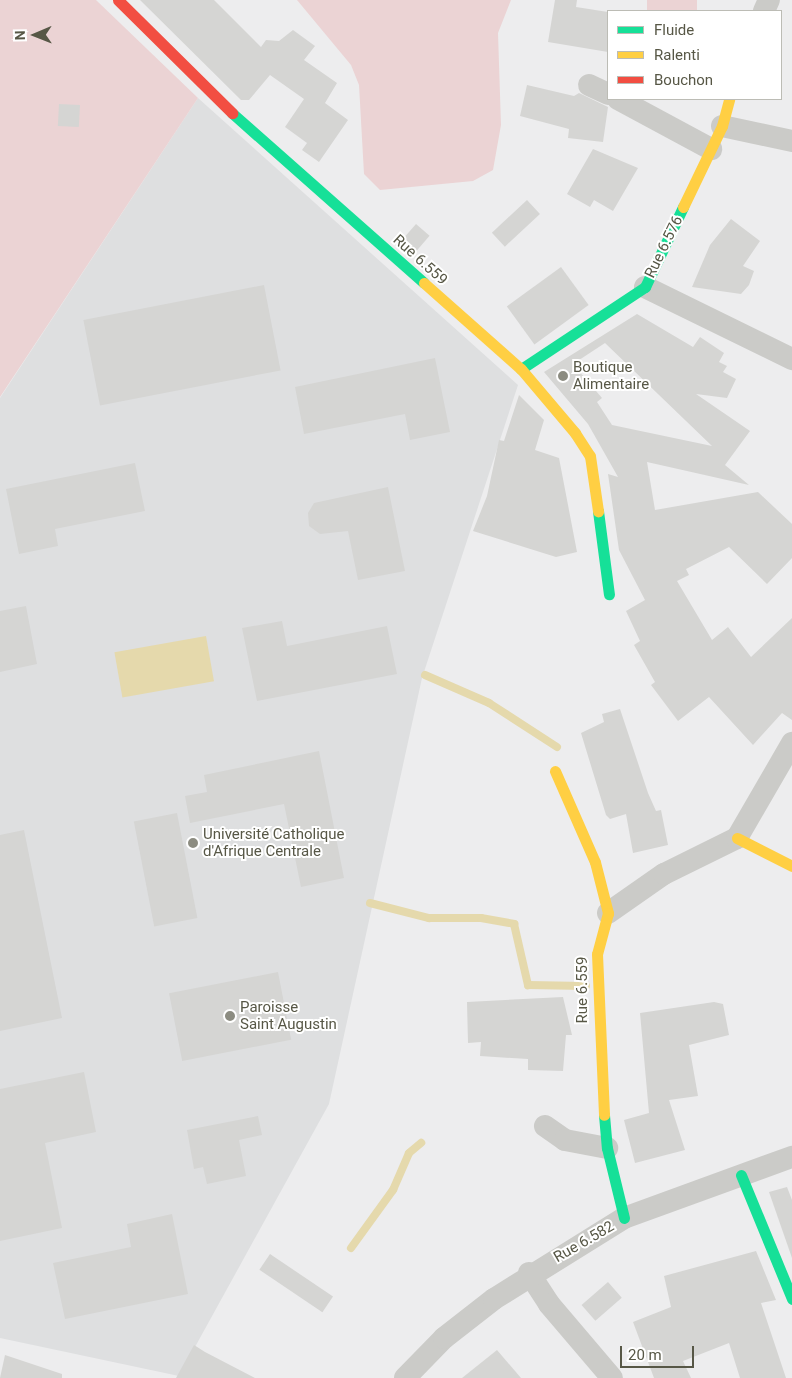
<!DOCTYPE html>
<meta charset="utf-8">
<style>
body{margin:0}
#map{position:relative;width:792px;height:1378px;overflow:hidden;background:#ededee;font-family:Roboto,sans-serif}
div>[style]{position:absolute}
.education>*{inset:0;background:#dedfe0}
.green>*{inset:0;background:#ebd3d4;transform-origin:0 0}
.water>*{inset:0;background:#e5d9ac;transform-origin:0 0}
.stream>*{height:8px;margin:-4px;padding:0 4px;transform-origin:4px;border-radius:4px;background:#e5d9ac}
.building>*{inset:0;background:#d5d5d3;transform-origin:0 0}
.street>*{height:22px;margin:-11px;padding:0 11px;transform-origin:11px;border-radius:11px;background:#cbcbc8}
.fast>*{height:11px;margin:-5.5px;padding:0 5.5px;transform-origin:5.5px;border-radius:5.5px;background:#16e098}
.slow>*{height:11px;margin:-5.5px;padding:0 5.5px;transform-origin:5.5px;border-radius:5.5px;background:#ffcf43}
.jam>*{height:11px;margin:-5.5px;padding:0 5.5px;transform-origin:5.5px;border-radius:5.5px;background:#f24e42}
.dots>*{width:14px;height:14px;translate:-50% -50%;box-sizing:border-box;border:2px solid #fff;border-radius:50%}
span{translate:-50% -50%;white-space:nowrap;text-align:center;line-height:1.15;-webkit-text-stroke:4px #fff;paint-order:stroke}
.street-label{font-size:15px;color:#575746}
.poi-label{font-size:15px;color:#575746}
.left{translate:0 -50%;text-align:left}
.legend{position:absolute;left:607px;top:10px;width:175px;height:90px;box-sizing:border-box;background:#fff;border:1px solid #bcbcb5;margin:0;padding:6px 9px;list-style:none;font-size:15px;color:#575746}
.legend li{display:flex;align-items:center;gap:10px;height:25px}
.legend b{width:25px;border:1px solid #bcbcb5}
.north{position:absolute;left:10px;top:10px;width:50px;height:50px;-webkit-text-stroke:4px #fff;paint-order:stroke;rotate:269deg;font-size:14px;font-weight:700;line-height:20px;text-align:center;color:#575746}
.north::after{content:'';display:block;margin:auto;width:18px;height:22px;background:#575746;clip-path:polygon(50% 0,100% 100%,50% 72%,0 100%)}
.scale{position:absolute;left:620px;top:1346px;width:74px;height:22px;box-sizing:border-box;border:2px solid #575746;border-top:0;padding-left:6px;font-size:15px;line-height:18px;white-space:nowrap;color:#575746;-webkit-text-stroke:4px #fff;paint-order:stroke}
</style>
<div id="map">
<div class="education">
<div style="clip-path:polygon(198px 98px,518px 385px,422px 678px,329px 1104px,179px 1376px,0 1338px,0 398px)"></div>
</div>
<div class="green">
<div style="clip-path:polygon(0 0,96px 0,198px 98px,0 397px)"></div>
<div style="clip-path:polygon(297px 0,511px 0,498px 33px,501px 125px,493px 170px,473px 181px,380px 190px,364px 174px,359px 85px,351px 65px)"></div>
<div style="left:647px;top:0;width:50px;height:12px"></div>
</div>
<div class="water">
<div style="left:206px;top:636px;width:46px;height:93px;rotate:80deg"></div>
</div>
<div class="stream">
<div style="left:425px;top:675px;width:70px;rotate:23.6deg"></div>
<div style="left:489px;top:703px;width:81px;rotate:32.9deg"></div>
<div style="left:370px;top:903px;width:61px;rotate:14.3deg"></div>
<div style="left:429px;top:918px;width:52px"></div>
<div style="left:481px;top:918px;width:34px;rotate:10deg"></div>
<div style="left:514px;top:924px;width:63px;rotate:77.1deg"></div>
<div style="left:528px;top:985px;width:58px;rotate:1deg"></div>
<div style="left:351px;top:1248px;width:72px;rotate:-54.1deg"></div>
<div style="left:393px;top:1190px;width:40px;rotate:-66.6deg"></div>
<div style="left:409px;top:1153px;width:16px;rotate:-40deg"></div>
</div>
<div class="building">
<div style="clip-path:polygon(140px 0,214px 0,261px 47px,266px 40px,279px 41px,293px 30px,315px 46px,304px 60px,337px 83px,325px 103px,348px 120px,319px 162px,302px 150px,307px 143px,285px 127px,304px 99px,270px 75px,249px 100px,241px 100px)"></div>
<div style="clip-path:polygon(555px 0,577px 0,576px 7px,608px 12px,608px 52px,548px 42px)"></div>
<div style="clip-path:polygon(527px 85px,574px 96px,579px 93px,608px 107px,603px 142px,568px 138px,569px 129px,520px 116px)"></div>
<div style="left:59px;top:104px;width:21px;height:22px;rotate:3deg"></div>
<div style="clip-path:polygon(593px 149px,638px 168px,613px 211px,594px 200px,590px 207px,567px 194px)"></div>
<div style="left:527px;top:200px;width:19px;height:48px;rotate:47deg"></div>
<div style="clip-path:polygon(731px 219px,760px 241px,743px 266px,754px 271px,749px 285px,741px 294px,692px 287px,710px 245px)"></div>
<div style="left:416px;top:224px;width:18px;height:23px;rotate:41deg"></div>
<div style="left:561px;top:267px;width:47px;height:67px;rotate:54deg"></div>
<div style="left:264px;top:285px;width:87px;height:184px;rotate:79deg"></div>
<div style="clip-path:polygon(evenodd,637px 314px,693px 347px,700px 337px,724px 353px,719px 362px,727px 366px,723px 372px,736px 379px,727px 398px,696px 394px,750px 431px,725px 465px,749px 485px,647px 462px,655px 510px,758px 492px,792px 524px,792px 558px,767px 584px,729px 547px,686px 569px,689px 575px,677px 581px,712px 640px,728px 627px,751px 657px,792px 618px,792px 720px,782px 713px,753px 745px,709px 697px,678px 721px,651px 685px,655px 682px,634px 645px,640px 641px,626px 611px,645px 600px,619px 550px,608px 474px,618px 477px,588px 424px,544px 372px,637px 314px,605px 343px,712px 446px,612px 425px,597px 402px,602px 398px,573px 364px,605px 343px)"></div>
<div style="clip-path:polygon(435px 358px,450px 432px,410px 440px,405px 414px,304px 434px,295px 387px)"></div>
<div style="clip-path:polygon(519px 395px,544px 420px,535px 450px,559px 458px,577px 552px,556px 557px,473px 531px,487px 496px,499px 440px,504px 441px)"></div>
<div style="clip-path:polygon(135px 463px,145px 511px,55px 529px,58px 546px,19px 554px,6px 489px)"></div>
<div style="clip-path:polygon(388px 487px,405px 571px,358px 580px,348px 531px,320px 534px,309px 526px,308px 513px,314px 503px)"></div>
<div style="clip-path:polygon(26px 606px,37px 664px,0 672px,0 611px)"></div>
<div style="clip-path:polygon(282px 621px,287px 646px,387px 626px,397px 674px,257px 701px,242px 628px)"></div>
<div style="clip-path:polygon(620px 709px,648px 793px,656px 811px,661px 810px,668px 845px,633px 853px,626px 814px,610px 819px,606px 815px,581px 733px,604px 722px,602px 714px)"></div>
<div style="clip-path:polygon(319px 751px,344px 878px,301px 887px,284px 804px,190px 823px,185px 796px,207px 792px,204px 775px)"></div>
<div style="left:177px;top:813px;width:107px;height:44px;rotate:79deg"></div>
<div style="clip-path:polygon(24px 830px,62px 1018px,0 1031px,0 835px)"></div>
<div style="left:278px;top:972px;width:69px;height:111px;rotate:79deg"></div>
<div style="clip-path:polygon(563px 997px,572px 1035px,566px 1035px,563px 1071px,528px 1070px,528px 1059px,480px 1056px,481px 1042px,468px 1043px,467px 1002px)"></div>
<div style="clip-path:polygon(714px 1002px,723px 1004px,729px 1035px,689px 1045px,698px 1096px,669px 1100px,685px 1150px,635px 1163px,624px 1120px,649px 1113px,640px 1013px)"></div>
<div style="clip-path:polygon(84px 1072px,96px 1132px,45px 1143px,62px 1228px,0 1241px,0 1089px)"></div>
<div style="clip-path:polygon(258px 1116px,262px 1135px,239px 1140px,246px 1176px,207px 1184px,203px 1167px,194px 1169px,187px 1130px)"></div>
<div style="clip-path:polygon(787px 1187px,792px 1200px,792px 1258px,769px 1192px)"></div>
<div style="clip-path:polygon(172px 1214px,188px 1294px,65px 1319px,53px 1263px,131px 1247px,127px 1224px)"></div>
<div style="clip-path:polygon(756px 1251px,776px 1300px,761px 1303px,786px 1378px,740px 1378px,729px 1343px,683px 1361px,691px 1378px,654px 1378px,633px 1322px,671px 1307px,664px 1276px)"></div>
<div style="left:270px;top:1254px;width:76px;height:19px;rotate:34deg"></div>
<div style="left:608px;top:1282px;width:21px;height:35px;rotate:49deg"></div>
<div style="clip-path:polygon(194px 1345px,205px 1352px,255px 1378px,176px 1378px)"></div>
<div style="clip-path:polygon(497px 1350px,521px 1378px,462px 1378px)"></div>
<div style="clip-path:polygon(5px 1355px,62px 1374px,62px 1378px,0 1378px)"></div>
</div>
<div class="street">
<div style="left:764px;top:11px;width:12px;rotate:-66deg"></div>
<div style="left:589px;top:85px;width:21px;rotate:25deg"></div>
<div style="left:618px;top:99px;width:106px;rotate:28.3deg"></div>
<div style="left:722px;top:126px;width:72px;rotate:12.1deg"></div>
<div style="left:645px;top:287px;width:164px;rotate:26.1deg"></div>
<div style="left:608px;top:913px;width:68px;rotate:-34.9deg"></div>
<div style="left:664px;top:874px;width:81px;rotate:-26.3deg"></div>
<div style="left:737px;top:838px;width:110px;rotate:-59.9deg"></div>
<div style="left:545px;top:1126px;width:24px;rotate:35deg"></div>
<div style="left:565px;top:1140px;width:43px;rotate:10.8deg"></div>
<div style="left:529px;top:1273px;width:37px;rotate:57deg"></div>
<div style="left:549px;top:1304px;width:97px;rotate:49.6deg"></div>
<div style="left:405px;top:1378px;width:56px;rotate:-45.7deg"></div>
<div style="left:444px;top:1338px;width:63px;rotate:-38deg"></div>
<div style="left:494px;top:1299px;width:153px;rotate:-31.9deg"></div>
<div style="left:624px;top:1218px;width:179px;rotate:-20deg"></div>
</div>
<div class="fast">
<div style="left:232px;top:113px;width:256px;rotate:41.5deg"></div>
<div style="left:521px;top:369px;width:149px;rotate:-33.5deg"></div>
<div style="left:645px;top:287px;width:89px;rotate:-64.6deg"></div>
<div style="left:598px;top:511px;width:84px;rotate:82.5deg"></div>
<div style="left:604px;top:1115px;width:33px;rotate:85deg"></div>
<div style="left:607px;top:1148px;width:72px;rotate:76.3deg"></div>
<div style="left:741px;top:1175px;width:134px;rotate:67.6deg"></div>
</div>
<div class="slow">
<div style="left:683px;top:207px;width:90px;rotate:-64.3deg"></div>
<div style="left:722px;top:126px;width:28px;rotate:-75deg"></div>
<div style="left:424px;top:283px;width:130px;rotate:41.6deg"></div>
<div style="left:521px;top:369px;width:84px;rotate:49.8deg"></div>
<div style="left:575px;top:433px;width:27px;rotate:57deg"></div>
<div style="left:590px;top:456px;width:56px;rotate:81.7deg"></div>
<div style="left:555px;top:771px;width:99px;rotate:66.3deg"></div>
<div style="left:595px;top:862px;width:53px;rotate:75.7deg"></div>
<div style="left:608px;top:913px;width:42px;rotate:105deg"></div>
<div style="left:597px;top:954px;width:161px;rotate:87.5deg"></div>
<div style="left:737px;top:838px;width:62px;rotate:27deg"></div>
</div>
<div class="jam">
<div style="left:118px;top:0;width:161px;rotate:44.7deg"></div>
</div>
<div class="dots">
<div style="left:563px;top:376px;background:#8c8c81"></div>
<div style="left:193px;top:843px;background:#8c8c81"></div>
<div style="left:230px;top:1016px;background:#8c8c81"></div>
</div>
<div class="street-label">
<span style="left:664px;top:247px;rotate:-64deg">Rue 6.576</span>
<span style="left:420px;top:260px;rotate:42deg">Rue 6.559</span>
<span style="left:583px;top:990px;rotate:-90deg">Rue 6.559</span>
<span style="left:584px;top:1242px;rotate:-30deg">Rue 6.582</span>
</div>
<div class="poi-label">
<span class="left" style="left:573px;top:376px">Boutique<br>Alimentaire</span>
<span class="left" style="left:203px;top:843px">Université Catholique<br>d'Afrique Centrale</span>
<span class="left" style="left:240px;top:1016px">Paroisse<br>Saint Augustin</span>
</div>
<ul class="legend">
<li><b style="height:6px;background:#16e098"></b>Fluide</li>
<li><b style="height:6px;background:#ffcf43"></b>Ralenti</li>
<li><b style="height:6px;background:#f24e42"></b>Bouchon</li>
</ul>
<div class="north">N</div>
<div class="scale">20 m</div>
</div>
